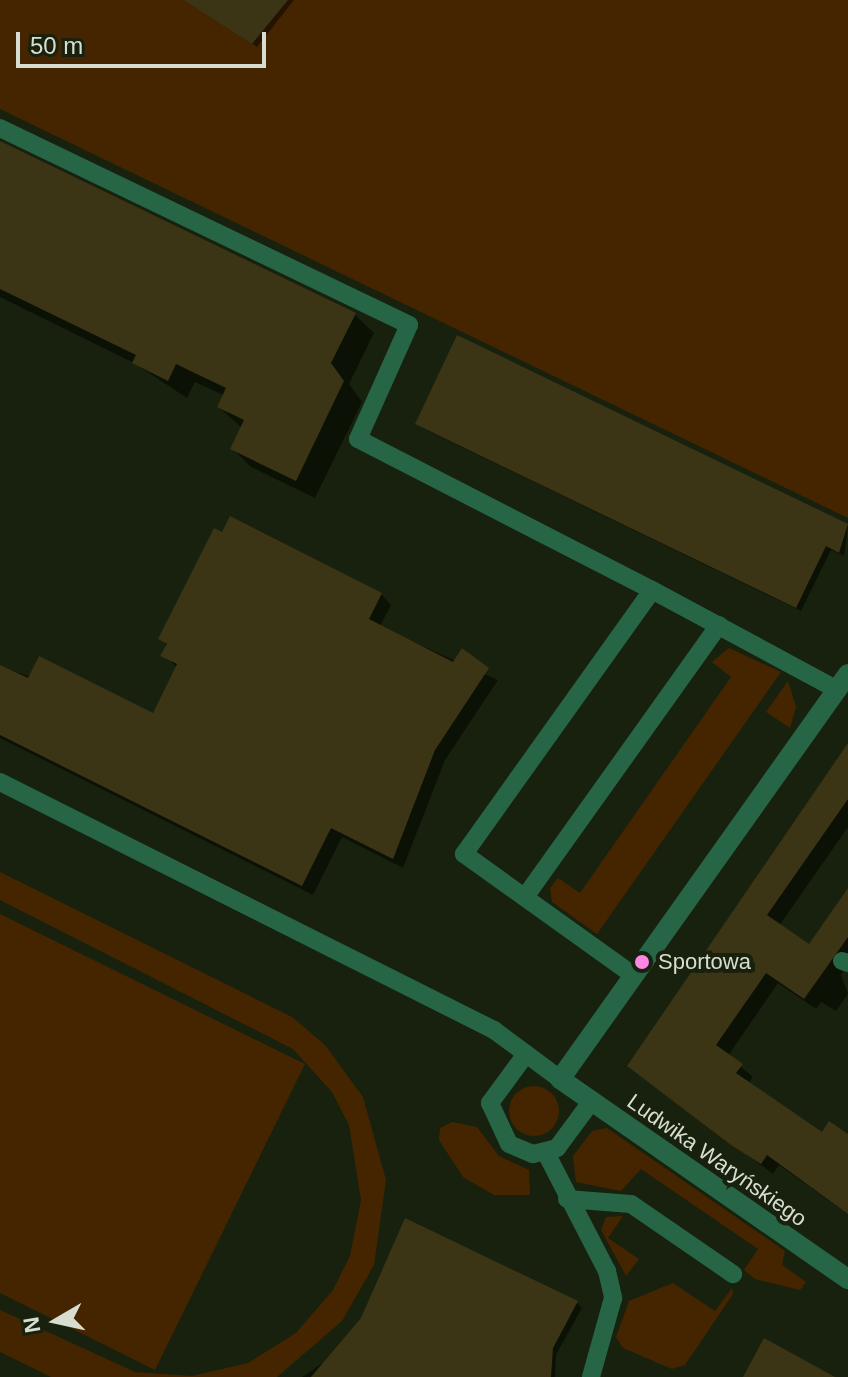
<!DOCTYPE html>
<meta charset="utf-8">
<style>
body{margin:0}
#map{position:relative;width:848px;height:1377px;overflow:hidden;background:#18210d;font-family:Helvetica,sans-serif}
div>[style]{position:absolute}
.green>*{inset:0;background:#442500}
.round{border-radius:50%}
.shadow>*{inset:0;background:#0007}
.building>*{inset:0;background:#3b3515}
.lane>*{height:18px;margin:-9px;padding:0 9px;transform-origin:9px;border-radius:9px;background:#276547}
.street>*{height:20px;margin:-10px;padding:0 10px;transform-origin:10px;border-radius:10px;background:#276547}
.dots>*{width:22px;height:22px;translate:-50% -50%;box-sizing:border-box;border:4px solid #18210d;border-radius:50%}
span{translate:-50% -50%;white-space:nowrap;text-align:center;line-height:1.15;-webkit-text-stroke:8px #18210d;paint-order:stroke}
.poi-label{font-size:22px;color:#d7ded1}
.left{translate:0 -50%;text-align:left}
.street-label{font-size:22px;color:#d7ded1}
.north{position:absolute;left:16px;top:1281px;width:80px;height:80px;-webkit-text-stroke:6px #18210d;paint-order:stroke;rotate:261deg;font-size:22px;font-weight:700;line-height:32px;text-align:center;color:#d7ded1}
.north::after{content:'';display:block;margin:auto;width:28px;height:36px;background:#d7ded1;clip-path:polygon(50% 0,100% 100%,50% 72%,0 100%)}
.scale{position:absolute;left:16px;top:32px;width:250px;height:36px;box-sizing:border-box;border:4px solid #d7ded1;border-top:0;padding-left:10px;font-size:24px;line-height:28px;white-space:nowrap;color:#d7ded1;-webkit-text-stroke:6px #18210d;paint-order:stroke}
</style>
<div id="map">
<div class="green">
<div style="clip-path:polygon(0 0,848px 0,848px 518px,0 109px)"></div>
<div style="clip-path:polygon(729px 648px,781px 672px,597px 934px,552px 902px,550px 888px,558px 878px,580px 893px,731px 677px,712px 662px)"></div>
<div style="clip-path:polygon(788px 681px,796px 707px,790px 728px,766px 712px)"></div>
<div style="clip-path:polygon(0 872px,292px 1017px,325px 1045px,363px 1097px,386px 1180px,374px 1265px,342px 1321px,277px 1377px,51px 1377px,0 1352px,0 1310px,135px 1372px,192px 1376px,248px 1363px,296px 1333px,333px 1290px,350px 1256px,361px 1200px,349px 1125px,332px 1092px,293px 1049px,0 900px)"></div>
<div style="clip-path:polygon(0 914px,305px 1064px,155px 1370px,0 1293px)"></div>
<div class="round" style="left:509px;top:1086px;width:50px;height:50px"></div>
<div style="clip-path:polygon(452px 1122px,477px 1127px,499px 1156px,529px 1170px,530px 1195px,494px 1195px,463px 1177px,439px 1140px,440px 1128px)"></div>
<div style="clip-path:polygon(607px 1128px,785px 1251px,782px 1265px,806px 1282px,800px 1290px,755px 1279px,744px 1270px,758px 1249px,641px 1169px,621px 1191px,576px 1182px,573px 1156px,592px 1131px)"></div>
<div style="clip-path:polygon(623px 1216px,608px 1238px,639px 1259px,626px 1276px,601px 1230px,606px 1217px)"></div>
<div style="clip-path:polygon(673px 1283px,715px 1311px,732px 1288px,733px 1294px,685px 1365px,672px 1369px,623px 1348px,616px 1337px,629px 1301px)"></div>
</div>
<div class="shadow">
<div style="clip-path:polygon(222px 0,294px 0,257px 47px,216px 20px)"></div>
<div style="clip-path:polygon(0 144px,354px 314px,374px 333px,349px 384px,362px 402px,315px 498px,251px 467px,232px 448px,242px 428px,219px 407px,225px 396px,195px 382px,187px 398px,134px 363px,0 297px)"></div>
<div style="clip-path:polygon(458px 338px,848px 526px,844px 556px,831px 550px,801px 611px,422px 428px,417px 423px)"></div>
<div style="clip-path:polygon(381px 594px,391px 605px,380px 627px,498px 680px,445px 760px,403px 868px,342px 837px,313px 895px,0 738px,0 667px,154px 716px,178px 668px,163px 655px,168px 646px,161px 639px)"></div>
<div style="clip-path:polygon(848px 752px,848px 827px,779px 926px,809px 947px,848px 891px,848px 965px,841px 975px,848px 994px,836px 1011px,821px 1002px,816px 1009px,778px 983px,728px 1056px,753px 1077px,748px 1084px,822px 1134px,848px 1137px,848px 1214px,779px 1165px,773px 1174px,629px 1066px)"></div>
<div style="clip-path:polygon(577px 1303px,582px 1308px,556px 1355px,555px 1377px,302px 1377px,330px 1358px)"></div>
</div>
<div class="building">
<div style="clip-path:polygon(184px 0,288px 0,252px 44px)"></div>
<div style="clip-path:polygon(0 141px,356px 313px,331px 363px,344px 381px,296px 481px,230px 449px,244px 420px,217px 407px,226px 388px,176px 364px,168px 381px,132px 363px,136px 355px,0 289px)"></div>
<div style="clip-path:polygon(457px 335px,848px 524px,839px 553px,826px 546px,796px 608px,415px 424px)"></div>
<div style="clip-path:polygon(230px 516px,382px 593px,369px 619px,453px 662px,462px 648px,489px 668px,435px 750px,393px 859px,331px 828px,302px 886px,0 735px,0 665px,28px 678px,39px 656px,153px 713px,177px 664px,160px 656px,167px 644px,158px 639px,214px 528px,222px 532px)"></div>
<div style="clip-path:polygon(848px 743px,848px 799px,767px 915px,809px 944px,848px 888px,848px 937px,804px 999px,766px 973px,716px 1045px,743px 1064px,736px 1073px,822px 1132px,829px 1121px,848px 1134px,848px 1214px,767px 1155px,761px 1164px,731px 1145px,627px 1066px)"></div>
<div style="clip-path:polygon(405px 1218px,578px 1301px,553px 1348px,551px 1377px,311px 1377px,361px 1318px)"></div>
<div style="clip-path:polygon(764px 1338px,835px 1377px,743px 1377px)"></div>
</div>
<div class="lane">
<div style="left:0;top:128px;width:454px;rotate:25.7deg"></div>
<div style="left:409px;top:325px;width:125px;rotate:114.1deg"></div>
<div style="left:358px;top:439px;width:331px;rotate:27.2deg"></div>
<div style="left:0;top:782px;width:553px;rotate:26.66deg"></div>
<div style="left:494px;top:1030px;width:82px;rotate:36.6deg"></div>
<div style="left:525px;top:897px;width:334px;rotate:-54.5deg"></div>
<div style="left:842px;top:961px;width:6px;rotate:18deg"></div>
<div style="left:633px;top:975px;width:208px;rotate:-144.4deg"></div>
<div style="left:464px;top:854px;width:324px;rotate:-54.5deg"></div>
<div style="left:652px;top:590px;width:209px;rotate:28.3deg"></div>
<div style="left:526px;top:1054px;width:61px;rotate:126.3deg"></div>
<div style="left:490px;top:1103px;width:45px;rotate:65.1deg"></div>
<div style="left:509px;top:1144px;width:26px;rotate:23deg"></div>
<div style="left:533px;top:1154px;width:25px;rotate:-14deg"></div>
<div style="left:557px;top:1148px;width:57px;rotate:-53.5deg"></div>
<div style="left:546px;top:1153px;width:133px;rotate:62.7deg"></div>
<div style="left:607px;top:1271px;width:28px;rotate:77deg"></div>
<div style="left:613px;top:1298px;width:82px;rotate:105.6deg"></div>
<div style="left:567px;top:1199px;width:64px;rotate:4.5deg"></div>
<div style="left:631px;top:1204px;width:124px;rotate:34.5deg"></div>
</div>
<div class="street">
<div style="left:848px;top:674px;width:497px;rotate:125.4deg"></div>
<div style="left:560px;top:1079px;width:351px;rotate:34.8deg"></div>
</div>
<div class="dots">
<div style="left:642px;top:962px;background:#fc86e4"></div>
</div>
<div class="poi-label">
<span class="left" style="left:658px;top:962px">Sportowa</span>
</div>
<div class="street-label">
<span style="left:717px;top:1160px;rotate:35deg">Ludwika Waryńskiego</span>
</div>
<div class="north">N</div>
<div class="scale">50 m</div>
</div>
